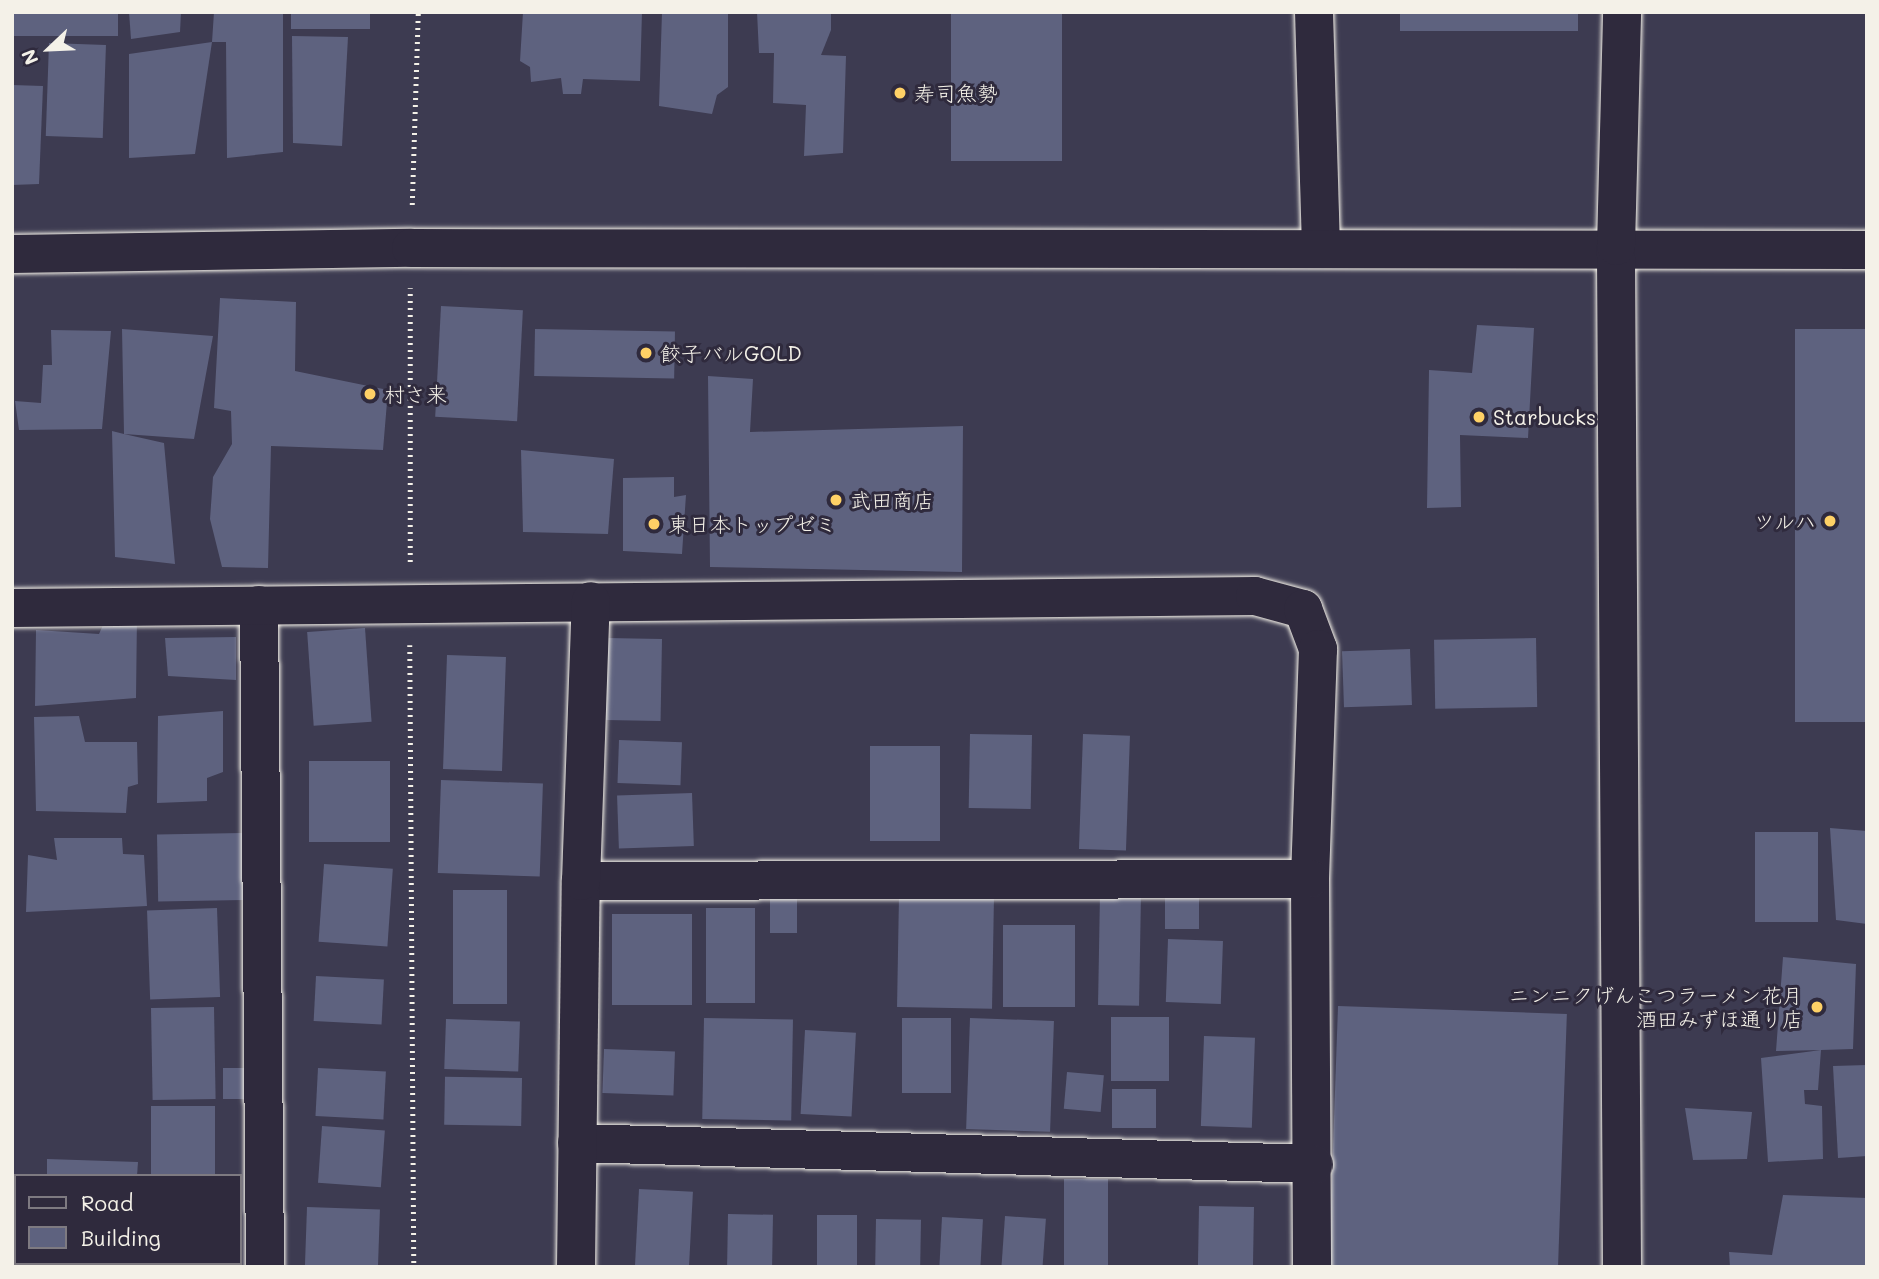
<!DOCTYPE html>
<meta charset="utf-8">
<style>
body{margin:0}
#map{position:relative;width:1879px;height:1279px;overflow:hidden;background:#3d3b51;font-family:Mali,"Klee One",sans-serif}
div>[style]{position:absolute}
.building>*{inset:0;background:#5e627f;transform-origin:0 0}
.path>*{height:4.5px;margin-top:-2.25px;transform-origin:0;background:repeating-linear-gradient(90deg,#f4f1e8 0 2px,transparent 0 7px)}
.roads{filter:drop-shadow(0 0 2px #f4f1e8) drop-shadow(0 0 2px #f4f1e8)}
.street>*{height:38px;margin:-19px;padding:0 19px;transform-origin:19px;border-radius:19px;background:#2f2a3d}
.secondary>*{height:38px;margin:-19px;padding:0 19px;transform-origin:19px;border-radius:19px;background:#2f2a3d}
.dots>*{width:19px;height:19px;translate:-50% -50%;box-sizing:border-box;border:4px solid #2f2a3d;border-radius:50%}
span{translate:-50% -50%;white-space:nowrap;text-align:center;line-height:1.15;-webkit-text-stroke:6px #2f2a3d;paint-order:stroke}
.poi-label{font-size:21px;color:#f4f1e8}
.left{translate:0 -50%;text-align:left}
.right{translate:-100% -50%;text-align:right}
.frame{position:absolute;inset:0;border:14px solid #f4f1e8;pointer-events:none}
.legend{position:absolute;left:14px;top:1174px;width:228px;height:91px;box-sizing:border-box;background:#2f2a3d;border:2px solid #7e7a81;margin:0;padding:9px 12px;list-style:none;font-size:21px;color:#f4f1e8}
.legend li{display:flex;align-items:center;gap:14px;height:35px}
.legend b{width:35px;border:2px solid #7e7a81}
.north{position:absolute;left:14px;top:14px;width:70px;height:70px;-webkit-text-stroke:5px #2f2a3d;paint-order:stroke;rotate:247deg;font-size:19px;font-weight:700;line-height:28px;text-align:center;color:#f4f1e8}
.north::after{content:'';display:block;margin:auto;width:24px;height:32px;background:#f4f1e8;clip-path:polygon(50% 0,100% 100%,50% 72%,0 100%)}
</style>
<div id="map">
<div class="building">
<div style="left:12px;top:12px;width:106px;height:24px"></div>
<div style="clip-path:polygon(129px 12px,181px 12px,180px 32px,131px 39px)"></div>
<div style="clip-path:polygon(214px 12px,283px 12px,283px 152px,227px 158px,226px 42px,212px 42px)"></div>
<div style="left:291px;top:12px;width:79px;height:17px"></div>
<div style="clip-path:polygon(523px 12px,642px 12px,640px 81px,583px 79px,581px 94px,563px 94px,561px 78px,531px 82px,530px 67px,520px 61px)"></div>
<div style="clip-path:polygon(662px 12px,728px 12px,728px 87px,717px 95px,712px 114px,659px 106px)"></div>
<div style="clip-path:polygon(757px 12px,831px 12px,831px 30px,821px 55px,846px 56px,843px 153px,804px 156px,806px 105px,773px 103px,774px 53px,759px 53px)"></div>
<div style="left:951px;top:12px;width:111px;height:149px"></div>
<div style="left:1400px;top:12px;width:178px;height:19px"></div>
<div style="clip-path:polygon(292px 36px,348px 37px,342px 146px,293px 143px)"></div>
<div style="clip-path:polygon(212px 42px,195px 154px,129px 158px,129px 54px)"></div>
<div style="left:49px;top:43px;width:57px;height:93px;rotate:2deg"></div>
<div style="clip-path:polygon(12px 85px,43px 86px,39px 184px,12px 185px)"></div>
<div style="clip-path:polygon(220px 298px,296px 302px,295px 371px,388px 390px,383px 450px,271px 446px,268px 568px,222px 567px,210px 519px,213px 477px,232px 444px,231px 411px,214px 408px)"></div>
<div style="left:441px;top:306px;width:82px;height:111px;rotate:3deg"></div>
<div style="clip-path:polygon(1477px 325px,1534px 328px,1528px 438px,1460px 435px,1461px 507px,1427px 508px,1429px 370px,1472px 373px)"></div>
<div style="clip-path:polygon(122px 329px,213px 336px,194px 439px,124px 434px,164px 443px,175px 564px,115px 557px,112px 431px,124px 434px)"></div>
<div style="left:535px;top:329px;width:140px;height:47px;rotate:1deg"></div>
<div style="left:1867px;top:329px;width:393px;height:72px;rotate:90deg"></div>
<div style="clip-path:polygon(51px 330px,111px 331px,102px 429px,19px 430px,15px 401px,41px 403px,43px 365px,52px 365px)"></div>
<div style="clip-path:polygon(708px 376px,753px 379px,750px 432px,963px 426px,962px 572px,710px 567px)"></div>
<div style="clip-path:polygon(521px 450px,614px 459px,608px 534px,523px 532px)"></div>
<div style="clip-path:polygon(674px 477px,674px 497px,686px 495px,682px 554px,623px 551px,623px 478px)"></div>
<div style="clip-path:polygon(107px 616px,137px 616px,136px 698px,35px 706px,36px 630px,99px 634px)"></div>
<div style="left:365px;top:628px;width:94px;height:58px;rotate:86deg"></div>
<div style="clip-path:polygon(236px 637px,236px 680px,168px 676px,165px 638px)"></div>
<div style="left:607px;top:638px;width:55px;height:82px;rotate:1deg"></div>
<div style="left:1536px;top:638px;width:69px;height:102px;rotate:89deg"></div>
<div style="left:1410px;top:649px;width:56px;height:68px;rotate:88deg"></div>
<div style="left:447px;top:655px;width:59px;height:114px;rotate:2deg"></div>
<div style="clip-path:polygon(223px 711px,223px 772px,207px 778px,207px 801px,157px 803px,158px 716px)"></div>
<div style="clip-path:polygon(79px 716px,85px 742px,137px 742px,138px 784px,128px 787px,126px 813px,36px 811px,34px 717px)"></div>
<div style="left:970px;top:734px;width:62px;height:74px;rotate:1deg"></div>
<div style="left:1083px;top:734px;width:47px;height:115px;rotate:2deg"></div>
<div style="left:619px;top:740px;width:63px;height:43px;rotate:2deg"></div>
<div style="left:870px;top:746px;width:70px;height:95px"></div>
<div style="left:309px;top:761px;width:81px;height:81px"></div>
<div style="left:441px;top:780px;width:102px;height:93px;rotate:2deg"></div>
<div style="left:692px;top:793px;width:53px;height:75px;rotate:88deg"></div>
<div style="clip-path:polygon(1830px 828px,1867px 831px,1867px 924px,1836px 920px)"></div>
<div style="left:1755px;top:832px;width:63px;height:90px"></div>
<div style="left:242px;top:833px;width:67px;height:85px;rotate:89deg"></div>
<div style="clip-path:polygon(54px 838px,122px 838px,123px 854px,144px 855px,147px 906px,26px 912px,28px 855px,57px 860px)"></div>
<div style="left:324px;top:864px;width:69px;height:78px;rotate:4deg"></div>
<div style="left:453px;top:890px;width:54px;height:114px"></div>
<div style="left:1165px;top:890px;width:34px;height:39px"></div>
<div style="left:1100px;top:893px;width:41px;height:112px;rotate:1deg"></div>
<div style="left:770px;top:895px;width:27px;height:38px"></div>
<div style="left:899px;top:895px;width:95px;height:112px;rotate:1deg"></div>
<div style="left:217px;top:908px;width:89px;height:70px;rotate:88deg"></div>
<div style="left:706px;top:908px;width:49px;height:95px"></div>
<div style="left:612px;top:914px;width:80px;height:91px"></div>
<div style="left:1003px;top:925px;width:72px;height:82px"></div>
<div style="left:1168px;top:939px;width:55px;height:63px;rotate:2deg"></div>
<div style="clip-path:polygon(1783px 957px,1856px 964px,1853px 1049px,1821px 1050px,1818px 1090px,1804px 1090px,1805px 1104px,1822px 1106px,1823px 1159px,1768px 1162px,1761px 1058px,1821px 1050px,1776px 1051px)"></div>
<div style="left:316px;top:976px;width:68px;height:45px;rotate:3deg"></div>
<div style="left:1338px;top:1006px;width:229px;height:261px;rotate:2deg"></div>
<div style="left:214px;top:1007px;width:92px;height:63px;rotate:89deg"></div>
<div style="left:1111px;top:1017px;width:58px;height:64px"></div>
<div style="left:704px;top:1018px;width:89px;height:101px;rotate:1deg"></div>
<div style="left:902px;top:1018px;width:49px;height:75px"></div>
<div style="left:970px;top:1018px;width:84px;height:111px;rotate:2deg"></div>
<div style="left:446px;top:1019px;width:74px;height:50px;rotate:2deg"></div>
<div style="left:805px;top:1030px;width:51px;height:84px;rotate:3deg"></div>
<div style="left:1204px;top:1036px;width:51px;height:90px;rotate:2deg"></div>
<div style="left:604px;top:1049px;width:71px;height:44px;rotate:2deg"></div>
<div style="clip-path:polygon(1867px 1065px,1867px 1156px,1838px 1158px,1833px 1066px)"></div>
<div style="left:223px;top:1068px;width:28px;height:31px"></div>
<div style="left:318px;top:1068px;width:68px;height:48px;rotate:3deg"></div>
<div style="left:1067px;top:1072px;width:37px;height:37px;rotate:5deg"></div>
<div style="left:522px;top:1078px;width:48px;height:77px;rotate:91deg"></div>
<div style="left:1112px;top:1089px;width:44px;height:39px"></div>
<div style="left:151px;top:1106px;width:64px;height:70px"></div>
<div style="clip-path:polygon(1685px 1108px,1752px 1112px,1747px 1159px,1693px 1160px)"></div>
<div style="left:322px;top:1126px;width:63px;height:57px;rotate:4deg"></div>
<div style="clip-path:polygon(47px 1159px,138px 1162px,137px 1176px,47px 1176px)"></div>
<div style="left:1064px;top:1179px;width:44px;height:88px"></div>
<div style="left:639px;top:1189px;width:54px;height:78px;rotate:3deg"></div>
<div style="clip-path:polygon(1783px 1195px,1867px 1198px,1867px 1267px,1730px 1267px,1729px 1252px,1772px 1255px)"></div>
<div style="left:1199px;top:1206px;width:55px;height:61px;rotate:1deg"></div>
<div style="left:307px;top:1207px;width:73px;height:60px;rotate:2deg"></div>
<div style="left:728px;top:1214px;width:45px;height:53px;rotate:1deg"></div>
<div style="left:817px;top:1215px;width:40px;height:52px"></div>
<div style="left:1005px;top:1216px;width:41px;height:51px;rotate:4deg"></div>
<div style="left:942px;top:1217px;width:41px;height:50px;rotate:3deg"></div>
<div style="left:876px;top:1219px;width:45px;height:48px;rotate:1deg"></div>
<div style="left:56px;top:1263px;width:81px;height:4px"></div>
<div style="clip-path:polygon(152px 1263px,231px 1263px,152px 1267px)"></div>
</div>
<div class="path">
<div style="left:412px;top:205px;width:193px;rotate:-88.2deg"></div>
<div style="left:410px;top:562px;width:274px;rotate:-90deg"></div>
<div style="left:410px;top:645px;width:622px;rotate:89.63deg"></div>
</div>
<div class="roads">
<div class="street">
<div style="left:1314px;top:12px;width:236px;rotate:88.3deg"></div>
<div style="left:259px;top:605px;width:662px;rotate:89.48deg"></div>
<div style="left:12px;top:608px;width:1243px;rotate:-0.55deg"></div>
<div style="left:1255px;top:596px;width:50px;rotate:15.2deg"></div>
<div style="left:1303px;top:609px;width:43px;rotate:69.4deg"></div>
<div style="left:1318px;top:649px;width:230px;rotate:92deg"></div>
<div style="left:1310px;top:879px;width:388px;rotate:89.7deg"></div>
<div style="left:581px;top:881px;width:729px;rotate:-0.16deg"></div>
<div style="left:577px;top:1143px;width:737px;rotate:1.63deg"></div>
<div style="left:576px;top:1267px;width:386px;rotate:-89.3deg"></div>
<div style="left:581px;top:881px;width:280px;rotate:-88deg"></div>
</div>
<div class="secondary">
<div style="left:12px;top:254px;width:399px;rotate:-0.9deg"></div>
<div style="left:411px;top:248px;width:1456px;rotate:0.08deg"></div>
<div style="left:1622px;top:1267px;width:1021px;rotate:-90.34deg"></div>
<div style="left:1616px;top:246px;width:234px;rotate:-88.5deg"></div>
</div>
</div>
<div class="dots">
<div style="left:900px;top:93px;background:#ffd166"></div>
<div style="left:646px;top:353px;background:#ffd166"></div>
<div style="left:370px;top:394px;background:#ffd166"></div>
<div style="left:1479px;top:417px;background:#ffd166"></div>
<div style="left:836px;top:500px;background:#ffd166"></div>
<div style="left:1830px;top:521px;background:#ffd166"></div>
<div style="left:654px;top:524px;background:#ffd166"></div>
<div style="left:1817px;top:1007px;background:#ffd166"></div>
</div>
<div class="poi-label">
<span class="left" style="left:914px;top:93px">寿司魚勢</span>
<span class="left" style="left:660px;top:353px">餃子バルGOLD</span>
<span class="left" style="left:384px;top:394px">村さ来</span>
<span class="left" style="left:1493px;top:417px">Starbucks</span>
<span class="left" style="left:850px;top:500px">武田商店</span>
<span class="right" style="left:1816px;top:521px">ツルハ</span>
<span class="left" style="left:668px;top:524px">東日本トップゼミ</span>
<span class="right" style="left:1803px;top:1007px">ニンニクげんこつラーメン花月<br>酒田みずほ通り店</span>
</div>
<div class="frame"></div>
<ul class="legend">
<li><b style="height:9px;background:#2f2a3d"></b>Road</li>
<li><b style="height:19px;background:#5e627f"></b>Building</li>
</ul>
<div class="north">N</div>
</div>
